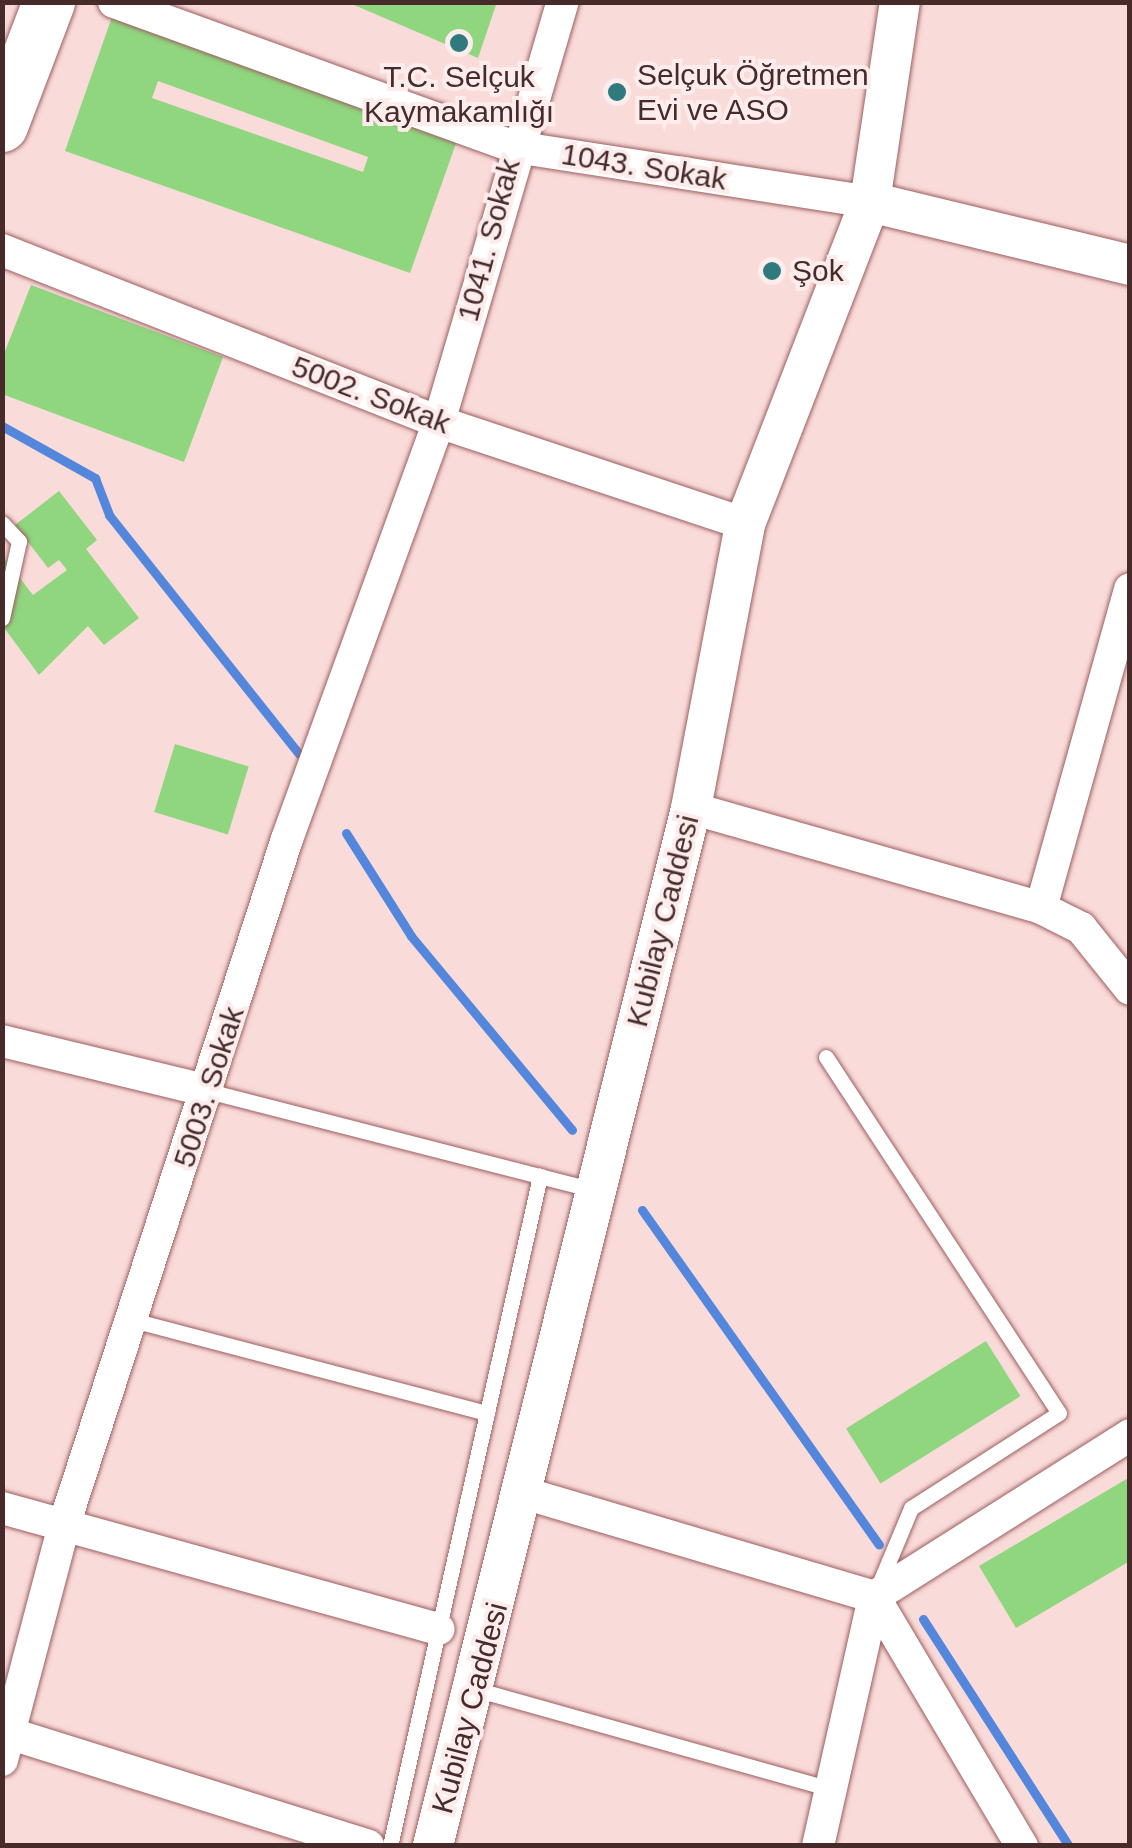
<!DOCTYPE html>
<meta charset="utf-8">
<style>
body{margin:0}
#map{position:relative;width:1132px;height:1848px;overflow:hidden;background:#f9dbda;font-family:Helvetica,sans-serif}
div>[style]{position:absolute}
.stream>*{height:9px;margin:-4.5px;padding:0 4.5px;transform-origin:4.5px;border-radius:4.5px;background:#5487db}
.building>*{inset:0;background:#8fd67f;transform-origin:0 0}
.roads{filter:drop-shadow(0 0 2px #9d5e5e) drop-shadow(0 0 2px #9d5e5e)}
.service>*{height:15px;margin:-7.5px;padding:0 7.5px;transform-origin:7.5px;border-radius:7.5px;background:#fff}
.minor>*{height:32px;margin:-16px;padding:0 16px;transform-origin:16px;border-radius:16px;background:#fff}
.tertiary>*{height:40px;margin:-20px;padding:0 20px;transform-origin:20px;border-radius:20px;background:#fff}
.trunk>*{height:52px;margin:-26px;padding:0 26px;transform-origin:26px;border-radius:26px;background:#fff}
.dots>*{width:28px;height:28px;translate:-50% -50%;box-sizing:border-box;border:5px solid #fcecec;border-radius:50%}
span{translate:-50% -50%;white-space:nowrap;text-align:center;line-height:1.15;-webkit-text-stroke:8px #fcecec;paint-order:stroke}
.poi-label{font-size:30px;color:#472b2b}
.left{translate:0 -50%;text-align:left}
.street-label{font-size:30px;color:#472b2b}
.frame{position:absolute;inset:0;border:5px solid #472b2b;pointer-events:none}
</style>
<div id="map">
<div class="stream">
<div style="left:2px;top:426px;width:107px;rotate:29.2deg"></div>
<div style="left:95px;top:478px;width:40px;rotate:69deg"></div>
<div style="left:109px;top:515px;width:305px;rotate:51.5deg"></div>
<div style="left:346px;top:833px;width:122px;rotate:57.7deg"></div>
<div style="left:411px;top:936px;width:252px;rotate:50.3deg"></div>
<div style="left:642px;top:1210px;width:410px;rotate:54.7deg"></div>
<div style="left:923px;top:1619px;width:270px;rotate:57.3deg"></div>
</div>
<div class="building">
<div style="clip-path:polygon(347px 2px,497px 2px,478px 58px)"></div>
<div style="clip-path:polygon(evenodd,113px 14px,459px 135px,410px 273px,65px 151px,113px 14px,158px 81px,368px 157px,363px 172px,152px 98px,158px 81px)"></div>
<div style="clip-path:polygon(31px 285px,223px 357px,184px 462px,2px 394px,2px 359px)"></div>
<div style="clip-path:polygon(59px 491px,97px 540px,86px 549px,139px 618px,104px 645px,88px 626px,39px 675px,2px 625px,2px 555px,33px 595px,67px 570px,59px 560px,48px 568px,15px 525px)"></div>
<div style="left:175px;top:744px;width:77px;height:71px;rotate:17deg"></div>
<div style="left:986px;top:1341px;width:65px;height:165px;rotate:58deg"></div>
<div style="clip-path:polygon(1130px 1477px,1130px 1561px,1016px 1628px,979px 1566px)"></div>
</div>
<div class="roads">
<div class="service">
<div style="left:2px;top:523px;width:25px;rotate:47deg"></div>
<div style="left:19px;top:541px;width:79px;rotate:102.4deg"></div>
<div style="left:826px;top:1057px;width:425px;rotate:56.8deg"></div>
<div style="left:1059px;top:1413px;width:176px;rotate:147.3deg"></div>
<div style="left:911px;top:1508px;width:86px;rotate:112.7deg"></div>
<div style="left:208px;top:1091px;width:398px;rotate:14.4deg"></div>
<div style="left:132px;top:1320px;width:367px;rotate:14.7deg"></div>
<div style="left:475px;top:1689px;width:369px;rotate:15.7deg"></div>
<div style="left:390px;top:1846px;width:687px;rotate:-77.38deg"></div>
</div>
<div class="minor">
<div style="left:114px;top:2px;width:426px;rotate:19.9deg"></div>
<div style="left:515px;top:147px;width:359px;rotate:8.8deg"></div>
<div style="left:2px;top:250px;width:470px;rotate:21.5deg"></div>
<div style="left:439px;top:422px;width:323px;rotate:18.4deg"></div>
<div style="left:691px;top:808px;width:364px;rotate:15.9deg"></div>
<div style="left:1041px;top:908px;width:45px;rotate:26.6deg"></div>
<div style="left:1081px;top:928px;width:78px;rotate:51.2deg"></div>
<div style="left:1041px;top:908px;width:331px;rotate:-74.4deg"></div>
<div style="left:2px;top:1041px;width:212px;rotate:13.6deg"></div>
<div style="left:527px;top:1494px;width:362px;rotate:16.5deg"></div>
<div style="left:874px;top:1597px;width:303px;rotate:-32.3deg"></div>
<div style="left:2px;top:1508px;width:453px;rotate:15.5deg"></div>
<div style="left:874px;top:1597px;width:290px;rotate:59.3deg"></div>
<div style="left:2px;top:1731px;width:384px;rotate:17.4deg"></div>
<div style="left:2px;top:1760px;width:243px;rotate:-75.2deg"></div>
<div style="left:64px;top:1525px;width:721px;rotate:-71.99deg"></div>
<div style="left:287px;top:839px;width:444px;rotate:-70deg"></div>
<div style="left:439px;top:422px;width:438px;rotate:-73.6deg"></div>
<div style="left:818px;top:1846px;width:255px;rotate:-77.3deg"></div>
</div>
<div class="tertiary">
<div style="left:870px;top:202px;width:268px;rotate:13.6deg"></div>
<div style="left:433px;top:1846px;width:1070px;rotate:-76.04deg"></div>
<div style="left:691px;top:808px;width:289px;rotate:-79.2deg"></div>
<div style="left:745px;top:524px;width:345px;rotate:-68.8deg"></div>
<div style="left:870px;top:202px;width:202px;rotate:-81.5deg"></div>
</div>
<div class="trunk">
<div style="left:2px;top:126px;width:133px;rotate:-69.2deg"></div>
</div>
</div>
<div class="dots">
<div style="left:459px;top:43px;background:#30797d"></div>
<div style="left:617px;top:92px;background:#30797d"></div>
<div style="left:772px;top:271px;background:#30797d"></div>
</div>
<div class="poi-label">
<span class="left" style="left:637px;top:92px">Selçuk Öğretmen<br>Evi ve ASO</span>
<span style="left:459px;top:94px">T.C. Selçuk<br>Kaymakamlığı</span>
<span class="left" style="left:792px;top:271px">Şok</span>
</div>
<div class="street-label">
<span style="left:644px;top:167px;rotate:9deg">1043. Sokak</span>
<span style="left:489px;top:240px;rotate:-75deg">1041. Sokak</span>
<span style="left:371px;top:395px;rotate:21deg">5002. Sokak</span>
<span style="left:663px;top:921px;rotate:-76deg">Kubilay Caddesi</span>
<span style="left:209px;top:1087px;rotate:-72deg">5003. Sokak</span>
<span style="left:470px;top:1708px;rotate:-75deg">Kubilay Caddesi</span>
</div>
<div class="frame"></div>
</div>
